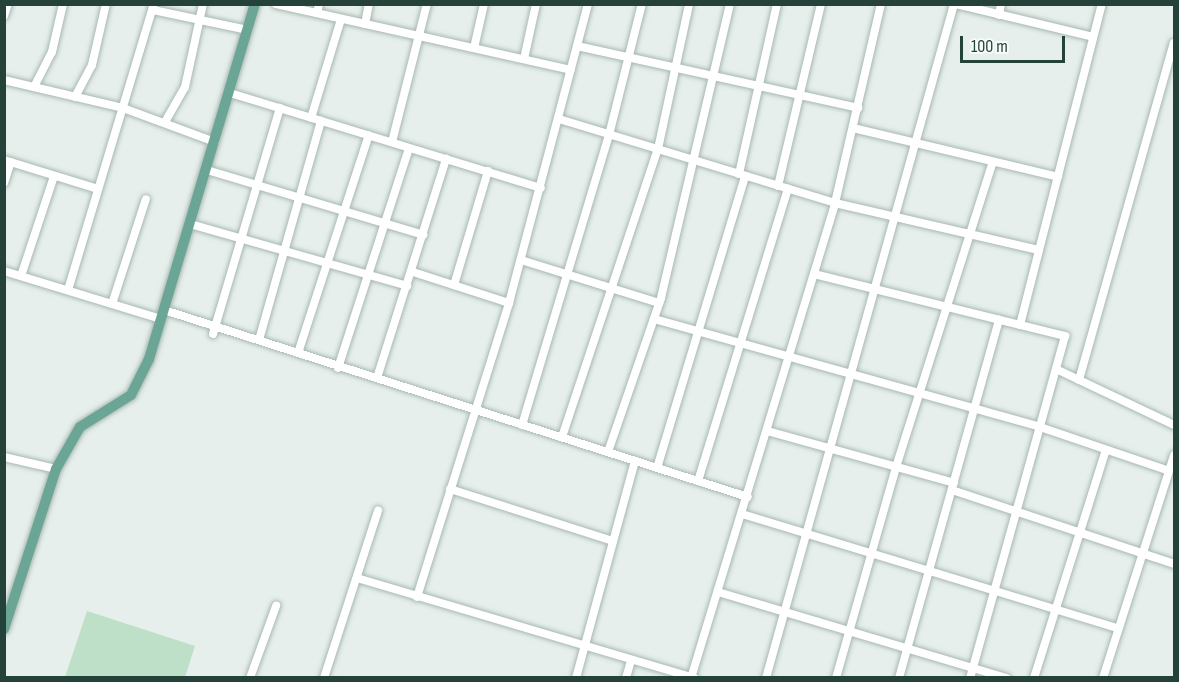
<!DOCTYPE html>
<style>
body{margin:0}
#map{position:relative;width:1179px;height:682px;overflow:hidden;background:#e6efeb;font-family:"Sofia Sans Condensed",sans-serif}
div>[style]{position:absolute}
.green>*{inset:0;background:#bfe0c8}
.roads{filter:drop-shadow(0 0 2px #a8b8b2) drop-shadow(0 0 2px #a8b8b2)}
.minor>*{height:8px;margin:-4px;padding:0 4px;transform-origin:4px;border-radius:4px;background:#fff}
.major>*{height:10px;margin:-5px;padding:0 5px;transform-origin:5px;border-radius:5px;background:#6aa596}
span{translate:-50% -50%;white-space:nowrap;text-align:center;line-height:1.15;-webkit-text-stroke:5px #f7fbf9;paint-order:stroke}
.frame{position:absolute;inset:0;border:6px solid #24423a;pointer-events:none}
.scale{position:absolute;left:960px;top:36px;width:105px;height:27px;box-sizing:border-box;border:3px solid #24423a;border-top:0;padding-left:8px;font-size:18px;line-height:21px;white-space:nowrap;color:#24423a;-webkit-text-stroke:4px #f7fbf9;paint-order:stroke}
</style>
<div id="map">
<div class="green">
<div style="clip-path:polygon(87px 611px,195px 646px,185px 677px,65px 677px)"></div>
</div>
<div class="roads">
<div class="minor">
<div style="left:276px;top:4px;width:302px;rotate:12.6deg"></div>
<div style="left:956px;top:4px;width:141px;rotate:13.5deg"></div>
<div style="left:153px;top:10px;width:97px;rotate:11.9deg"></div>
<div style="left:317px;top:13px;width:9px;rotate:-77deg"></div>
<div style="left:999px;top:15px;width:11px;rotate:-80deg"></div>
<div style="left:4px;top:16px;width:13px;rotate:-72deg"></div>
<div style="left:365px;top:24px;width:20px;rotate:-79deg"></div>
<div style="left:577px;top:46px;width:288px;rotate:12.4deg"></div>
<div style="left:474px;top:48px;width:45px;rotate:-77.2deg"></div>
<div style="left:524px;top:59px;width:56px;rotate:-77.7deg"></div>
<div style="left:4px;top:80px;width:122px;rotate:13.2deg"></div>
<div style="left:123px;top:108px;width:98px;rotate:20.3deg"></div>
<div style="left:34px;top:87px;width:39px;rotate:-63deg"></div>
<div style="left:52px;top:52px;width:49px;rotate:-77.1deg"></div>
<div style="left:230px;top:93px;width:325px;rotate:17deg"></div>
<div style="left:75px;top:97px;width:36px;rotate:-62deg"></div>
<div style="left:92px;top:65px;width:63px;rotate:-77.1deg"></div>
<div style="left:311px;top:118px;width:103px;rotate:-73.1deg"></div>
<div style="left:559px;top:119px;width:288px;rotate:16.9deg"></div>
<div style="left:835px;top:203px;width:209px;rotate:13deg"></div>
<div style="left:165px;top:122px;width:40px;rotate:-60.3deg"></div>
<div style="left:185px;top:87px;width:85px;rotate:-77.8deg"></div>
<div style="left:853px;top:128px;width:211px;rotate:13.4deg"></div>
<div style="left:392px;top:142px;width:142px;rotate:-75.8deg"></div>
<div style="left:4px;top:160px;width:98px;rotate:17.1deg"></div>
<div style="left:207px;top:170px;width:226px;rotate:16.7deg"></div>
<div style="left:739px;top:174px;width:174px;rotate:-77.4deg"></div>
<div style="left:4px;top:183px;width:22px;rotate:-72deg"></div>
<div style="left:778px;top:186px;width:187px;rotate:-76.7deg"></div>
<div style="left:190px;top:224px;width:226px;rotate:15.9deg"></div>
<div style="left:521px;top:260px;width:145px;rotate:17.3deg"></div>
<div style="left:4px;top:271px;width:164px;rotate:17deg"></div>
<div style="left:413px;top:272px;width:101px;rotate:17.9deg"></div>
<div style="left:814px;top:274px;width:259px;rotate:13.9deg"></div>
<div style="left:1065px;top:336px;width:355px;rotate:105.5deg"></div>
<div style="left:21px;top:276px;width:105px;rotate:-71.7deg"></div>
<div style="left:454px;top:285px;width:119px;rotate:-73.4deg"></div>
<div style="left:68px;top:290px;width:299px;rotate:-73.3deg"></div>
<div style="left:112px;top:304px;width:110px;rotate:-72.1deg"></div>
<div style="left:164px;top:310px;width:613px;rotate:17.76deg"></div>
<div style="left:654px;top:319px;width:401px;rotate:15.6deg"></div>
<div style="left:1040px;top:427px;width:136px;rotate:18.8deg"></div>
<div style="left:1020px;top:325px;width:331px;rotate:-75.7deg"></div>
<div style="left:213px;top:334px;width:236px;rotate:-73.5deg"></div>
<div style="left:259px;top:340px;width:228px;rotate:-74.2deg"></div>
<div style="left:298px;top:353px;width:229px;rotate:-72deg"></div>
<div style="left:338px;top:368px;width:231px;rotate:-72.1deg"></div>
<div style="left:1056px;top:369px;width:131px;rotate:25.4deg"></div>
<div style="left:377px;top:378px;width:230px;rotate:-72.5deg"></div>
<div style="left:1079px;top:380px;width:350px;rotate:-74.3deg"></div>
<div style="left:522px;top:425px;width:303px;rotate:-73.3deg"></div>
<div style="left:609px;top:135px;width:135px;rotate:-75.9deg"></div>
<div style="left:767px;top:431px;width:194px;rotate:15.5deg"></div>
<div style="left:562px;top:437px;width:304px;rotate:-71.6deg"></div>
<div style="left:658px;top:149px;width:148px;rotate:-77.9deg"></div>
<div style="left:608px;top:452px;width:163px;rotate:-71deg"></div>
<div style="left:661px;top:298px;width:302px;rotate:-76.8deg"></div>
<div style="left:4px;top:457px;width:53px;rotate:13deg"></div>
<div style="left:657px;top:468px;width:305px;rotate:-73.2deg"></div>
<div style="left:698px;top:481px;width:306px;rotate:-72.9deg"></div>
<div style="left:450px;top:489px;width:171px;rotate:17.7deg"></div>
<div style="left:952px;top:490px;width:234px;rotate:18.4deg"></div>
<div style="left:742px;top:514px;width:392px;rotate:16.9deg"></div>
<div style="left:357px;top:578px;width:352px;rotate:16.5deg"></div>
<div style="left:718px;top:592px;width:301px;rotate:16.6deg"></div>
<div style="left:417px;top:597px;width:308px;rotate:-72.6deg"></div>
<div style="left:509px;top:303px;width:309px;rotate:-75.2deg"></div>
<div style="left:250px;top:678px;width:77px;rotate:-70.1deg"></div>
<div style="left:324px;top:678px;width:176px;rotate:-72.1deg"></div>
<div style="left:576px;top:678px;width:225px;rotate:-74.8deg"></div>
<div style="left:626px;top:678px;width:19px;rotate:-74deg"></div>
<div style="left:691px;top:678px;width:496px;rotate:-73.1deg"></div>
<div style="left:835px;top:203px;width:204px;rotate:-77deg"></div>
<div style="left:766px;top:678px;width:700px;rotate:-74.41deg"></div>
<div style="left:836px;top:678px;width:219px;rotate:-74.1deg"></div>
<div style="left:896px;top:467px;width:320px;rotate:-72.4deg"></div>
<div style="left:899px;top:678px;width:372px;rotate:-74.4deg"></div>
<div style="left:1034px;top:678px;width:239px;rotate:-72.5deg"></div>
<div style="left:1103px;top:678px;width:234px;rotate:-72.3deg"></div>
</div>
<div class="major">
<div style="left:4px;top:629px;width:168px;rotate:-72deg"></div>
<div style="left:56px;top:469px;width:48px;rotate:-60.3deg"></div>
<div style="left:80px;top:427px;width:60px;rotate:-32.1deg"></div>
<div style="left:131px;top:395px;width:40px;rotate:-63.4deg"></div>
<div style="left:149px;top:359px;width:370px;rotate:-73.4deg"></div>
</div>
</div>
<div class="frame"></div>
<div class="scale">100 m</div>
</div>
